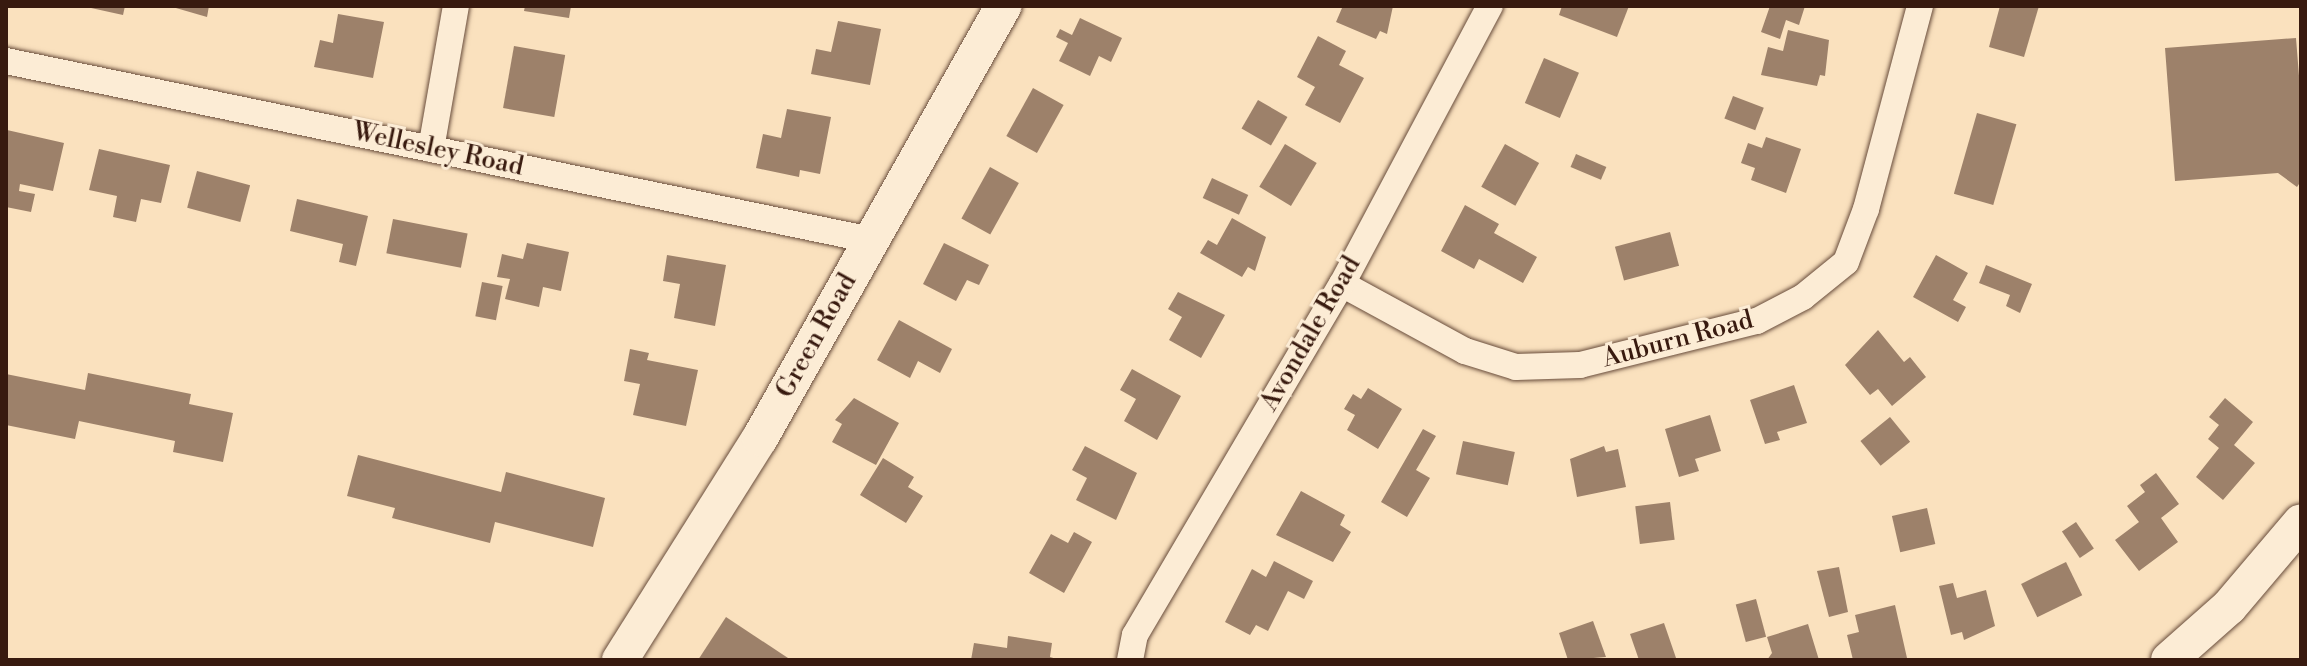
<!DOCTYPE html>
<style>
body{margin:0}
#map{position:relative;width:2307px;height:666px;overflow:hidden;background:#fae1be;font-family:"Libre Bodoni",serif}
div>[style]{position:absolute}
.building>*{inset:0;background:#9d816a;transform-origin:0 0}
.roads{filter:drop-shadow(0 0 2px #684c3b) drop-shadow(0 0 2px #684c3b)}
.street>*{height:26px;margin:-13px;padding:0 13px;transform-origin:13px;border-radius:13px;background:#fcecd5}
.secondary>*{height:36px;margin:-18px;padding:0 18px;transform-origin:18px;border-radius:18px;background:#fcecd5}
span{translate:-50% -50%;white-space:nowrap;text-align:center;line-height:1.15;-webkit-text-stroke:6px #fcecd5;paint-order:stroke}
.street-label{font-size:26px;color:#381a0f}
.frame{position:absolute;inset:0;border:8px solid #381a0f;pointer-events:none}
</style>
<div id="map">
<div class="building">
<div style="clip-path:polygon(82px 6px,125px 6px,123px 15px)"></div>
<div style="clip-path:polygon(169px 6px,209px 6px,207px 17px)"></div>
<div style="clip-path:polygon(525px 6px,571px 6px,569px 18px,524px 11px)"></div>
<div style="clip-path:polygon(1348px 6px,1393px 6px,1387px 34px,1380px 31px,1376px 39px,1336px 22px,1342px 8px)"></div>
<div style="clip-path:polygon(1562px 6px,1629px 6px,1617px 37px,1559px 15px)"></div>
<div style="clip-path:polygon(1770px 6px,1805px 6px,1799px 25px,1786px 20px,1780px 39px,1761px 32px)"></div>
<div style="clip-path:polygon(2000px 6px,2039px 6px,2024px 57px,1989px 47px)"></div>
<div style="clip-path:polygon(338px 14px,384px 22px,373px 78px,314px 67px,320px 40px,333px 43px)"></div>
<div style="clip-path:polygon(1080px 18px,1122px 38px,1111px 62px,1099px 56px,1090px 76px,1059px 61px,1068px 43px,1056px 37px,1060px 29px,1072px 35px)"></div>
<div style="clip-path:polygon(838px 21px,881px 29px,870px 85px,811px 74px,816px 49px,831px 52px)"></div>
<div style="clip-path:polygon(1788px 30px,1829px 40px,1825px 76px,1820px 75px,1817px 86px,1761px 75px,1768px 47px,1783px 51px)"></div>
<div style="clip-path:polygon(1318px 36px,1346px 51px,1339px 65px,1364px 78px,1340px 123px,1305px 105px,1315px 87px,1297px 77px)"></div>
<div style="clip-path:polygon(2296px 38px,2301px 101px,2301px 181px,2297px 187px,2278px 173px,2175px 181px,2165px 48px)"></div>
<div style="left:514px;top:46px;width:52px;height:63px;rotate:10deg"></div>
<div style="left:1544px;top:58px;width:38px;height:49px;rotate:23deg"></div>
<div style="left:1033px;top:88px;width:35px;height:55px;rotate:29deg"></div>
<div style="left:1733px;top:96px;width:33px;height:24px;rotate:21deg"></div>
<div style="left:1258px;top:100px;width:34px;height:33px;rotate:30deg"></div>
<div style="clip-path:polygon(787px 109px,831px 117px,820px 174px,800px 170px,799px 177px,756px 168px,763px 134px,781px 138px)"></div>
<div style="left:1977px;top:113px;width:41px;height:84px;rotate:16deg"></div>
<div style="clip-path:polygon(7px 130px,64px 143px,53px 191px,20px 184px,19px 191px,35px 194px,31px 212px,6px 207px)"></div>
<div style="clip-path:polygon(1766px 137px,1801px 149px,1786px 193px,1751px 180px,1755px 168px,1741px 163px,1748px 143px,1762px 148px)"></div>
<div style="left:1285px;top:144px;width:37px;height:50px;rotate:31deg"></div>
<div style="left:1505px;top:144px;width:39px;height:49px;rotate:29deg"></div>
<div style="clip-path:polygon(99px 149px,170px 165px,161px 203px,141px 199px,136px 222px,113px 217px,117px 196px,89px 190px)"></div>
<div style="left:1576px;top:154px;width:33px;height:14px;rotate:23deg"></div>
<div style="left:990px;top:167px;width:33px;height:59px;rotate:29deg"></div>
<div style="left:197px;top:171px;width:55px;height:38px;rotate:15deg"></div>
<div style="left:1212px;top:178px;width:40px;height:22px;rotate:25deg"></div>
<div style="clip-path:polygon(297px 199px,368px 216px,356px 266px,339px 262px,343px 244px,290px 231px)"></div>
<div style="clip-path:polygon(1465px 205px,1499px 224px,1494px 233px,1537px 257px,1523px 283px,1479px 259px,1474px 269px,1441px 251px)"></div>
<div style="clip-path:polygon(1232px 218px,1266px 237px,1255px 271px,1248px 267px,1242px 277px,1200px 253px,1208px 240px,1217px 245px)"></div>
<div style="left:393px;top:219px;width:76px;height:35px;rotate:11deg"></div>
<div style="left:1670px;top:232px;width:35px;height:57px;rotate:75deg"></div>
<div style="clip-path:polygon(527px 243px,569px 252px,561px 291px,543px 287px,539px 307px,505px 299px,510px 279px,497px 277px,502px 254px,523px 259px)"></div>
<div style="clip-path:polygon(944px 243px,989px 265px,979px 285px,967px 280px,956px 301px,923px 284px)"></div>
<div style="clip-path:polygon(667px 255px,726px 265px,715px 326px,674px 318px,680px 284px,663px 281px)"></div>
<div style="clip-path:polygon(1936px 255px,1968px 273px,1953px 300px,1966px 307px,1958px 322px,1913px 297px)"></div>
<div style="clip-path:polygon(1986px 265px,2032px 284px,2020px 313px,2006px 306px,2010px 295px,1979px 283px)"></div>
<div style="left:482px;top:282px;width:21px;height:35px;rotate:11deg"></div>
<div style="clip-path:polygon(1178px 292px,1225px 315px,1201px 358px,1169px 340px,1182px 317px,1168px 309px)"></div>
<div style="clip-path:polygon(899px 320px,952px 349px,940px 373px,918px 361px,910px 378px,877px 360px)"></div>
<div style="clip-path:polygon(1878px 330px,1904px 362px,1910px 357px,1926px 377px,1892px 406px,1878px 389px,1870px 395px,1845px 365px)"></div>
<div style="clip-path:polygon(630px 349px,649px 353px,647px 360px,698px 370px,686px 426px,633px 415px,640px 384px,624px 381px)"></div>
<div style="clip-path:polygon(1132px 369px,1181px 396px,1157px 440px,1124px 421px,1136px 399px,1120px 390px)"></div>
<div style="clip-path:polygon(88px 373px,191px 394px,189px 404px,233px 413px,223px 462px,173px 452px,175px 441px,79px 421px,75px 439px,6px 425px,6px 374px,85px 390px)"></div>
<div style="clip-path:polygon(1794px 385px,1807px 423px,1777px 432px,1780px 440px,1765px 444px,1750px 400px)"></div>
<div style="clip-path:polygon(1368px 388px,1402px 409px,1378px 449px,1347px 430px,1355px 415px,1344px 409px,1353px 394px,1361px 399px)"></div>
<div style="clip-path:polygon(854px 398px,899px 423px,876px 465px,832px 442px,842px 424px,835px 420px)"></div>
<div style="clip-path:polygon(2225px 398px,2253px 422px,2234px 445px,2255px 463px,2223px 500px,2196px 477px,2219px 448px,2208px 439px,2219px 425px,2209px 417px)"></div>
<div style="clip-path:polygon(1710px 415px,1721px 451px,1695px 459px,1699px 471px,1679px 477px,1665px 429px)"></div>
<div style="left:1890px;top:417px;width:32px;height:38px;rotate:51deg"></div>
<div style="clip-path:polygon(1423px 429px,1436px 436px,1416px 470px,1430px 478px,1407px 517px,1381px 502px)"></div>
<div style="left:1463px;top:441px;width:53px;height:34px;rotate:12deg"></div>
<div style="clip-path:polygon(1085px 446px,1137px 473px,1116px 520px,1076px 500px,1087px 478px,1072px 470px)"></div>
<div style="clip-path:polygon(1604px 446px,1606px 452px,1618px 449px,1626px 487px,1577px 497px,1570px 459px)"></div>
<div style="clip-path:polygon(358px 455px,501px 492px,506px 472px,605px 498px,593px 547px,495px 522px,490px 543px,392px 518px,395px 508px,347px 496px)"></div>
<div style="clip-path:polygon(883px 458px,914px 477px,908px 487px,923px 496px,906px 523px,860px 495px)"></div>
<div style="clip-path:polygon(2156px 473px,2179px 504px,2161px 518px,2178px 542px,2139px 571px,2115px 540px,2139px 522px,2127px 506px,2145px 492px,2140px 485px)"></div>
<div style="clip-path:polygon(1301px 491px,1345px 515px,1340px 525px,1351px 532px,1333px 562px,1276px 535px)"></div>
<div style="left:1670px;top:502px;width:38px;height:35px;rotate:83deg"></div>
<div style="left:1927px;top:508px;width:37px;height:36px;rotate:77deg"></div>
<div style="left:2076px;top:522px;width:32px;height:17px;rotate:56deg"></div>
<div style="clip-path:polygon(1074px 532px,1092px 542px,1064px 593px,1029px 573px,1051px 534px,1068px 543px)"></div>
<div style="clip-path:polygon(1274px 561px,1313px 581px,1304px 599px,1288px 591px,1268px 631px,1256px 625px,1250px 635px,1225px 622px,1252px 569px,1266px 577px)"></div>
<div style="left:2066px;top:562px;width:37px;height:50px;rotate:64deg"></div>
<div style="clip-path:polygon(1839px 567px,1848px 612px,1829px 617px,1817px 571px)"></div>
<div style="clip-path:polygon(1953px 583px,1957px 598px,1986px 590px,1995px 626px,1964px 640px,1962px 632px,1951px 635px,1939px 586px)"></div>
<div style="left:1756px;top:599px;width:39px;height:21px;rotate:75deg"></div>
<div style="clip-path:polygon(1895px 605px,1907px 658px,1853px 660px,1847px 635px,1859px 632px,1855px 615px)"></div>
<div style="clip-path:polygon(726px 617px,791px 660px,698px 660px)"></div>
<div style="clip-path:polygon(1593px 621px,1606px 657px,1568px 660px,1559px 633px)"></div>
<div style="clip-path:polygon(1664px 623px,1676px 658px,1639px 660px,1630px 634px)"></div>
<div style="clip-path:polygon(1808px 624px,1819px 660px,1767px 660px,1772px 653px,1767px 637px)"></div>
<div style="clip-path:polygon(1008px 636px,1052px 643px,1050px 657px,1060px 660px,971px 660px,974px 643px,1007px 648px)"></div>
</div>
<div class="roads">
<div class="street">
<div style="left:6px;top:61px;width:883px;rotate:11.69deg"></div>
<div style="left:431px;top:149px;width:145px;rotate:-80.1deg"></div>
<div style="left:1342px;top:284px;width:140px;rotate:28.6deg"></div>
<div style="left:1465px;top:351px;width:53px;rotate:17.4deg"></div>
<div style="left:1516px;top:367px;width:64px;rotate:-1.8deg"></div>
<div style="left:1580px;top:365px;width:182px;rotate:-14deg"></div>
<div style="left:1757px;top:321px;width:52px;rotate:-27.6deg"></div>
<div style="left:1803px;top:297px;width:55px;rotate:-39.1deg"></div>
<div style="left:1846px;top:262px;width:57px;rotate:-69.3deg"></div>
<div style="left:1866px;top:209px;width:210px;rotate:-75.1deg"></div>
<div style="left:1130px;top:660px;width:25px;rotate:-79deg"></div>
<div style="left:1135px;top:635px;width:407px;rotate:-59.5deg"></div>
<div style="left:1342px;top:284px;width:315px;rotate:-62deg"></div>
</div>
<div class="secondary">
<div style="left:620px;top:660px;width:262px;rotate:-57.8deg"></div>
<div style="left:760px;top:438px;width:496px;rotate:-60.6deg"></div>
<div style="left:2169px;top:660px;width:80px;rotate:-41.5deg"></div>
<div style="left:2229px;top:607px;width:111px;rotate:-49.7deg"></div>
</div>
</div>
<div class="street-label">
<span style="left:438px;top:150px;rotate:12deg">Wellesley Road</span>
<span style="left:1311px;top:334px;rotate:-60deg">Avondale Road</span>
<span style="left:817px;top:336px;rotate:-61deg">Green Road</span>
<span style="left:1678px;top:340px;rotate:-15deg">Auburn Road</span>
</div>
<div class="frame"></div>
</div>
